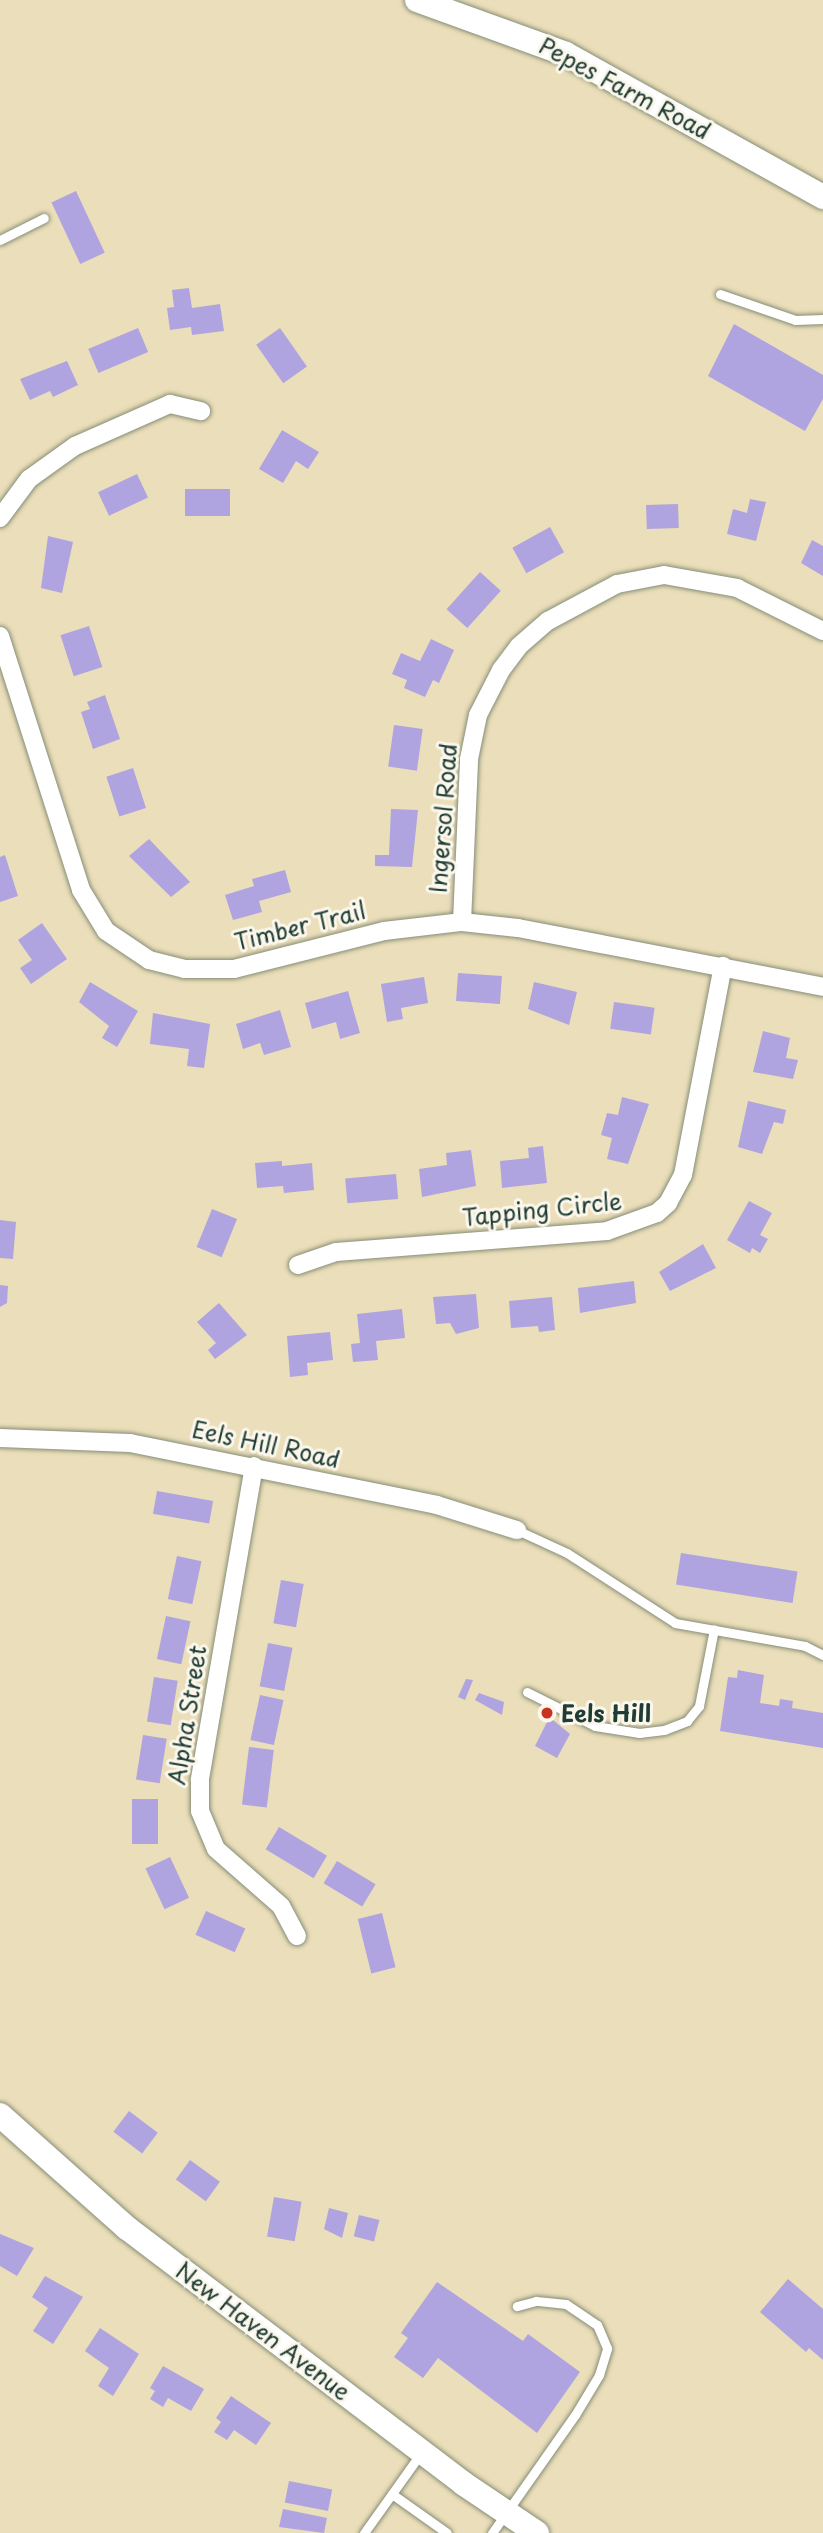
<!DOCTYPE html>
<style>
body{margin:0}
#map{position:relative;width:823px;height:2533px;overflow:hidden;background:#ebdeba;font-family:"Playpen Sans",sans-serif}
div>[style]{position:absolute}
.building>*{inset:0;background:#afa4df;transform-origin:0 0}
.roads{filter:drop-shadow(0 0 2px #858e77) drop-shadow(0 0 2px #858e77)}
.lane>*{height:9px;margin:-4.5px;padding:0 4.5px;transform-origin:4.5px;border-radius:4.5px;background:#fff}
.street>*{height:18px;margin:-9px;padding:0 9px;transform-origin:9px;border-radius:9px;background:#fff}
.secondary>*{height:24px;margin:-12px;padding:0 12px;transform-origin:12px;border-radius:12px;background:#fff}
.dots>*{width:19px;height:19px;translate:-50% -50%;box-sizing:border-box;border:4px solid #fbf7ec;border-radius:50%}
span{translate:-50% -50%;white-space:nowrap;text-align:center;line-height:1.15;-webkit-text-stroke:6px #fbf7ec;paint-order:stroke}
.street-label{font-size:23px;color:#1f3d34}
.poi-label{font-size:23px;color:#1f3d34;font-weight:700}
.left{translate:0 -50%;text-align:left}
</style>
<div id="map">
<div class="building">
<div style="left:76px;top:191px;width:68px;height:27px;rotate:65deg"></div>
<div style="clip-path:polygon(189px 288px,192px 308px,220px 304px,224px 331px,192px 335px,191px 327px,170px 330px,167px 308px,174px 307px,172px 290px)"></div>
<div style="clip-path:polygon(734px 324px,823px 375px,823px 399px,805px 431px,708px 376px)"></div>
<div style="left:138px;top:328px;width:26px;height:54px;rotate:67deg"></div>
<div style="left:280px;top:328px;width:47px;height:29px;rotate:55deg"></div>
<div style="clip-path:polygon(67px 361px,78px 385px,53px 397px,50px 391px,30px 400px,20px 379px)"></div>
<div style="clip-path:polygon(282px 430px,319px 452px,308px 469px,296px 461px,283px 483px,259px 469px)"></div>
<div style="left:137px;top:474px;width:26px;height:43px;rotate:65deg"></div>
<div style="left:230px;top:489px;width:27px;height:45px;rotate:90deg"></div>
<div style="clip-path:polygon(750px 499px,766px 502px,756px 541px,727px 534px,733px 509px,747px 513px)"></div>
<div style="left:678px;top:504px;width:24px;height:32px;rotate:88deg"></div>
<div style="left:550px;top:527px;width:29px;height:43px;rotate:61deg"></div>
<div style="clip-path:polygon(48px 536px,73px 542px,62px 593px,41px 588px)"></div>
<div style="clip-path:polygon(812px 540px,823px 546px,823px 576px,801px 563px)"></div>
<div style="left:480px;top:572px;width:28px;height:50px;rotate:42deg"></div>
<div style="left:89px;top:626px;width:43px;height:30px;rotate:72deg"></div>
<div style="clip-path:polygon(431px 639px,454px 650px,439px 683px,433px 680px,425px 697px,404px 688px,407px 680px,392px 674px,401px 653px,420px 661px)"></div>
<div style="clip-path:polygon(105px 695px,120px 739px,93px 749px,81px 712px,90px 709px,87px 702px)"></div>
<div style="left:394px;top:725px;width:29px;height:42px;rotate:8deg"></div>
<div style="left:133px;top:768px;width:42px;height:28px;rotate:72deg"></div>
<div style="clip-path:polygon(391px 809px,418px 810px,412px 867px,375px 866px,375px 855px,389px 855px)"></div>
<div style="clip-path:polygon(149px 839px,190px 882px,171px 897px,129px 856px)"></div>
<div style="clip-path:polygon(5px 855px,18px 896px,0 902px,0 857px)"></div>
<div style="clip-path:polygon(285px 870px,291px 892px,259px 901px,262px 912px,233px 920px,225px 895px,254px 886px,252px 879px)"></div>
<div style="clip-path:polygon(42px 923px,67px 959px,31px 984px,20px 968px,32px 960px,18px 940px)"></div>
<div style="left:458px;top:973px;width:44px;height:28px;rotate:4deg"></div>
<div style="clip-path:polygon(424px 977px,428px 1003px,401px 1008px,403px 1019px,387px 1022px,381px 984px)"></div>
<div style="clip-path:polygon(90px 982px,138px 1011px,117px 1047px,102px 1038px,109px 1026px,79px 1002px)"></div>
<div style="clip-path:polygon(534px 982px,577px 992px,569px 1025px,528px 1009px)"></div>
<div style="clip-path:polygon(348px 991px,360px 1033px,340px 1039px,336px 1022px,312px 1029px,305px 1003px)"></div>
<div style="left:614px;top:1002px;width:41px;height:27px;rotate:8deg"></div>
<div style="clip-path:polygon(280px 1010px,291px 1047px,264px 1055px,260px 1043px,243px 1049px,236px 1024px)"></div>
<div style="clip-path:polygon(153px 1013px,210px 1024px,204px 1068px,187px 1066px,189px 1049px,150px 1044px)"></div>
<div style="clip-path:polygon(763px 1031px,790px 1038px,786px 1058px,798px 1060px,793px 1079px,753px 1072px)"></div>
<div style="clip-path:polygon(622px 1097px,649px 1104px,628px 1164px,607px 1159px,612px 1138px,601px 1135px,607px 1113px,618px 1115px)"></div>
<div style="clip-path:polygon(748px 1101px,786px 1110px,783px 1124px,774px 1122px,762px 1154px,738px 1147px)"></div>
<div style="clip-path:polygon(543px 1146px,547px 1183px,502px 1188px,500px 1161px,529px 1158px,528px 1148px)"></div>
<div style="clip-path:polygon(471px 1150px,476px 1186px,422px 1197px,419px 1169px,447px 1165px,446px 1153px)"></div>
<div style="clip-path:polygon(282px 1161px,282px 1166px,312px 1163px,314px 1190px,284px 1193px,283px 1186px,257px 1188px,255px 1163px)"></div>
<div style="left:396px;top:1174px;width:25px;height:51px;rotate:85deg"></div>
<div style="clip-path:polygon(749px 1201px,772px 1213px,760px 1235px,768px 1239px,760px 1253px,752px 1248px,750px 1253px,727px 1240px)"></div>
<div style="left:212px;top:1209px;width:27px;height:41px;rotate:22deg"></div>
<div style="clip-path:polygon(0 1220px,16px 1222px,13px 1259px,0 1258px)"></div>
<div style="clip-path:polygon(703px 1244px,716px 1268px,670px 1291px,659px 1272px)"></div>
<div style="clip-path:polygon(634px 1281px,636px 1303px,580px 1313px,578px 1288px)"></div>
<div style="clip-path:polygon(0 1285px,8px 1286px,7px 1303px,0 1307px)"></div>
<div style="clip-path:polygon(476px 1294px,479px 1328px,456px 1334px,450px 1323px,436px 1324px,433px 1297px)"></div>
<div style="clip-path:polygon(552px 1297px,555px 1330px,539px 1332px,538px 1326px,511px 1328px,509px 1301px)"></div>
<div style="clip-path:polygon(219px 1303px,247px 1335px,215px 1359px,208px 1350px,216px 1343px,197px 1322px)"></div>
<div style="clip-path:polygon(402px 1309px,405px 1338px,376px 1341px,378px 1360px,353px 1362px,351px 1344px,360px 1343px,357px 1314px)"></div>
<div style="clip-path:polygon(330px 1332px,333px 1360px,307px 1363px,308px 1375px,290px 1377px,287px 1336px)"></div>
<div style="left:157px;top:1491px;width:57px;height:23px;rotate:10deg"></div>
<div style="left:681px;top:1553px;width:118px;height:32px;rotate:9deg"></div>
<div style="left:177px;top:1556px;width:25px;height:44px;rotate:12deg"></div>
<div style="left:281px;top:1580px;width:23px;height:44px;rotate:10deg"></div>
<div style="left:166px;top:1616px;width:25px;height:44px;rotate:12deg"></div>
<div style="left:268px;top:1643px;width:25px;height:44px;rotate:11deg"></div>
<div style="clip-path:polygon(738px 1670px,764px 1675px,760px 1703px,779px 1706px,780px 1699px,793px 1701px,792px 1708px,823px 1713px,823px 1748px,720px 1731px,728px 1677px,737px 1678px)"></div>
<div style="left:154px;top:1677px;width:24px;height:45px;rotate:9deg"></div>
<div style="clip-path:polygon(466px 1679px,473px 1680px,465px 1700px,458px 1697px)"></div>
<div style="clip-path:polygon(479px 1693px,504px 1702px,502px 1715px,475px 1700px)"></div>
<div style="left:260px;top:1695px;width:24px;height:46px;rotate:12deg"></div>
<div style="clip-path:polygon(553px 1720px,570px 1734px,557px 1758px,535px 1746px,547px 1722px)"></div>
<div style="left:143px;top:1735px;width:24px;height:45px;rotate:9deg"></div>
<div style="left:249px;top:1747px;width:25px;height:58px;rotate:7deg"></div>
<div style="left:132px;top:1799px;width:26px;height:45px"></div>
<div style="left:279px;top:1827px;width:56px;height:26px;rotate:31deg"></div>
<div style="left:170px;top:1857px;width:45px;height:27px;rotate:65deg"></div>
<div style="left:337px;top:1861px;width:45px;height:26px;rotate:31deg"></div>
<div style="left:206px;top:1911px;width:43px;height:26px;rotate:24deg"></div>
<div style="left:382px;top:1913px;width:56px;height:25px;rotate:76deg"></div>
<div style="left:129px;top:2111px;width:36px;height:26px;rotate:37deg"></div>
<div style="left:190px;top:2160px;width:37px;height:24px;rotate:36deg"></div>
<div style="left:274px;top:2197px;width:28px;height:40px;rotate:10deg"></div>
<div style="clip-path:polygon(329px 2208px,348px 2213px,342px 2238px,324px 2229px)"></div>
<div style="left:359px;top:2215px;width:21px;height:22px;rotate:14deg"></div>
<div style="clip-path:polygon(0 2234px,34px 2248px,17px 2276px,0 2266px)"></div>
<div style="clip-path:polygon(45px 2276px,83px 2297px,53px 2344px,33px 2331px,48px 2308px,32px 2297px)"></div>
<div style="clip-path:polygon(788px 2279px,823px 2309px,823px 2360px,809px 2348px,806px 2352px,760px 2312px)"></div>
<div style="clip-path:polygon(437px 2282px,523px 2341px,528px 2334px,580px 2372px,537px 2433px,438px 2358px,423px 2378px,394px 2357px,408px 2338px,401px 2333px)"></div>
<div style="clip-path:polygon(100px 2328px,139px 2354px,113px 2396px,98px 2386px,109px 2368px,85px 2351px)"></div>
<div style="clip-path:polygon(163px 2366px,204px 2389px,191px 2411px,168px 2398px,163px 2407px,150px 2399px,155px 2391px,150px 2388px)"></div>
<div style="clip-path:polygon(231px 2396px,271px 2423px,256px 2445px,234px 2430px,227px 2440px,214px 2432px,221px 2422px,216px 2418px)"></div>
<div style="left:289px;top:2481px;width:44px;height:22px;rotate:11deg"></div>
<div style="clip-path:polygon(283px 2509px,327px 2518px,324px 2533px,279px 2527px)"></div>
</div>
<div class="roads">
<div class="lane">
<div style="left:0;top:240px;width:49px;rotate:-26.6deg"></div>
<div style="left:720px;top:294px;width:79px;rotate:19.1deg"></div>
<div style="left:795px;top:320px;width:28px;rotate:-2deg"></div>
<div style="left:517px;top:1530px;width:55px;rotate:24.7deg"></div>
<div style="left:567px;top:1553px;width:129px;rotate:32.9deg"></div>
<div style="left:675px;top:1623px;width:132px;rotate:10deg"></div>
<div style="left:805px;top:1646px;width:20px;rotate:27deg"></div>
<div style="left:527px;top:1692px;width:76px;rotate:26.6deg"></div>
<div style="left:595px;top:1726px;width:45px;rotate:9deg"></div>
<div style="left:639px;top:1733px;width:25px;rotate:-7deg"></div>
<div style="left:664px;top:1730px;width:25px;rotate:-21deg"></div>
<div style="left:687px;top:1721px;width:19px;rotate:-51deg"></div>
<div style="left:699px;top:1706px;width:78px;rotate:-79deg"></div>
<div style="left:392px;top:2494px;width:67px;rotate:35.3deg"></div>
<div style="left:364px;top:2533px;width:98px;rotate:-54.5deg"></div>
<div style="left:492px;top:2533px;width:144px;rotate:-54.9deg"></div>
<div style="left:575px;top:2415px;width:47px;rotate:-59deg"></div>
<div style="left:599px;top:2375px;width:28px;rotate:-73deg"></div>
<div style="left:607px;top:2348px;width:25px;rotate:-113deg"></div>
<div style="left:597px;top:2325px;width:37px;rotate:-146deg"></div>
<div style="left:566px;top:2304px;width:30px;rotate:-174deg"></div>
<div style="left:536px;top:2301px;width:20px;rotate:165deg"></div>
</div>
<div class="street">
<div style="left:0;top:518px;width:49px;rotate:-53.4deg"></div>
<div style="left:29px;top:479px;width:57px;rotate:-35.7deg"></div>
<div style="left:75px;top:446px;width:104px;rotate:-23.9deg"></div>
<div style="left:170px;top:404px;width:32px;rotate:13deg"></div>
<div style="left:0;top:636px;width:267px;rotate:72.3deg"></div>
<div style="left:81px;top:890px;width:48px;rotate:58.6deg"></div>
<div style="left:106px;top:931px;width:52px;rotate:34deg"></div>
<div style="left:149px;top:960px;width:36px;rotate:14deg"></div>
<div style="left:184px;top:969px;width:50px"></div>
<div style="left:234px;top:969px;width:155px;rotate:-14.2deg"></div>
<div style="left:384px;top:931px;width:79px;rotate:-6.6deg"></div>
<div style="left:462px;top:922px;width:56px;rotate:6.1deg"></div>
<div style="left:518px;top:928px;width:311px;rotate:10.9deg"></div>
<div style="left:462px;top:922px;width:163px;rotate:-87.5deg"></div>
<div style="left:469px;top:759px;width:45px;rotate:-78.4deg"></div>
<div style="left:478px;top:715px;width:51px;rotate:-62.9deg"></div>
<div style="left:501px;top:670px;width:30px;rotate:-53deg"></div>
<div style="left:519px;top:646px;width:38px;rotate:-41deg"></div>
<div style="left:548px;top:621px;width:78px;rotate:-28.2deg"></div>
<div style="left:617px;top:584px;width:48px;rotate:-10.8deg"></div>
<div style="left:664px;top:575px;width:74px;rotate:10.1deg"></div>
<div style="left:737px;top:588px;width:96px;rotate:26.6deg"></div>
<div style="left:298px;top:1265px;width:40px;rotate:-18.9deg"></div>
<div style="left:336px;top:1252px;width:272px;rotate:-4.4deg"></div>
<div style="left:607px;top:1231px;width:53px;rotate:-19.8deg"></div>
<div style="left:657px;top:1213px;width:15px;rotate:-42deg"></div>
<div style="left:668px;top:1203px;width:32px;rotate:-62deg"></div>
<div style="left:683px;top:1175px;width:213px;rotate:-79.2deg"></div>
<div style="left:0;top:1438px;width:130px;rotate:2.2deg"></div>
<div style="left:130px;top:1443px;width:313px;rotate:11.4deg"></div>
<div style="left:437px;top:1505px;width:84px;rotate:17.4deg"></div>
<div style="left:254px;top:1466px;width:319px;rotate:99.8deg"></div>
<div style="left:200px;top:1780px;width:31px;rotate:90deg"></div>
<div style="left:200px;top:1811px;width:41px;rotate:67.2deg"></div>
<div style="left:216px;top:1849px;width:86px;rotate:41.2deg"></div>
<div style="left:281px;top:1906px;width:34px;rotate:62deg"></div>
</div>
<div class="secondary">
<div style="left:417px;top:0;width:158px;rotate:19.9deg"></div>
<div style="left:566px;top:54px;width:294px;rotate:29.1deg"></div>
<div style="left:0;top:2115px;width:170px;rotate:41.7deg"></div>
<div style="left:127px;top:2228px;width:423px;rotate:37.2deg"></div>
<div style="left:464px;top:2484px;width:88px;rotate:33.9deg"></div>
</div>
</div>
<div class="dots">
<div style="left:547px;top:1713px;background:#c8321e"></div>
</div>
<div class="street-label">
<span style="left:625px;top:88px;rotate:28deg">Pepes Farm Road</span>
<span style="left:443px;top:818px;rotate:-86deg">Ingersol Road</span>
<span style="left:300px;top:926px;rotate:-14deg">Timber Trail</span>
<span style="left:542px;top:1209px;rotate:-6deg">Tapping Circle</span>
<span style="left:266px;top:1444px;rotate:12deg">Eels Hill Road</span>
<span style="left:187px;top:1715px;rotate:-81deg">Alpha Street</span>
<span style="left:263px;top:2331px;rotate:37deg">New Haven Avenue</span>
</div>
<div class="poi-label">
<span class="left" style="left:561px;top:1713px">Eels Hill</span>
</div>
</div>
